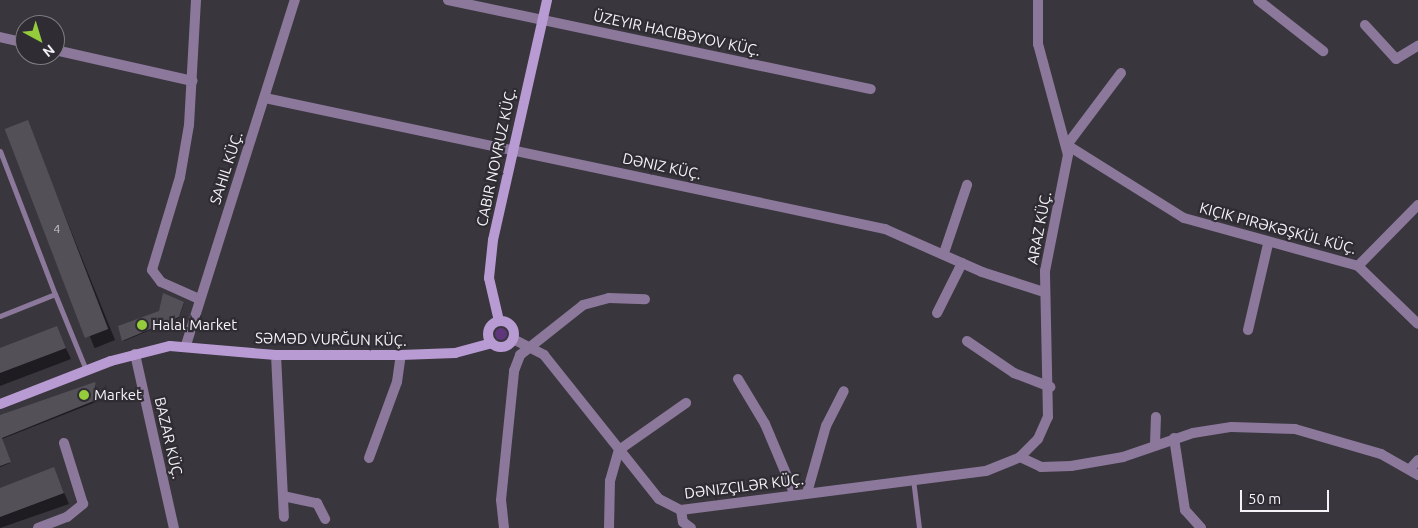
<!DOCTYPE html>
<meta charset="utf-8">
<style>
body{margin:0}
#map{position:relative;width:1418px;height:528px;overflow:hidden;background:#39363d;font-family:Ubuntu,sans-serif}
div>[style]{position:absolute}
.green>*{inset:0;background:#5f367c}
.round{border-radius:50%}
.shadow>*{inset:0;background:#0007;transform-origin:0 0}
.building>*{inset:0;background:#545058;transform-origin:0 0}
.service>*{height:5px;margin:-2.5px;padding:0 2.5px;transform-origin:2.5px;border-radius:2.5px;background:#8b789b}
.minor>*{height:10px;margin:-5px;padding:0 5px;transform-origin:5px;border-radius:5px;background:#8b789b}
.secondary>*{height:10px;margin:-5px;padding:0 5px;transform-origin:5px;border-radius:5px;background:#b99bd4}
.secondary>.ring{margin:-5px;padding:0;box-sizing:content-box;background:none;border:10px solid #b99bd4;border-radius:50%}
.dots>*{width:14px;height:14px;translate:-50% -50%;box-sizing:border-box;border:2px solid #2f2c33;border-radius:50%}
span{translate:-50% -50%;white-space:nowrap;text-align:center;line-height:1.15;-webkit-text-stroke:4.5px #2f2c33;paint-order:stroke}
.number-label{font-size:12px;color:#cdcacf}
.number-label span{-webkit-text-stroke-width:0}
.street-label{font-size:15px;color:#f5f3f7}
.poi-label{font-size:15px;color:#f5f3f7}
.left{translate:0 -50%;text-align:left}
.north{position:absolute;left:15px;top:15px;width:50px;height:50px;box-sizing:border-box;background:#2f2c33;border:1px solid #7e7c81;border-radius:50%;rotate:141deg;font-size:14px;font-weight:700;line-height:20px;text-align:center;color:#f5f3f7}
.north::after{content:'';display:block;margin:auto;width:18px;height:22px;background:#94cc3c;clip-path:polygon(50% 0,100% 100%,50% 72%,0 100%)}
.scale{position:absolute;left:1240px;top:490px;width:89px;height:22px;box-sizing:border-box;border:2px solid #f5f3f7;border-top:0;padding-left:6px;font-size:15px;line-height:18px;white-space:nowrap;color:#f5f3f7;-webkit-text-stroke:4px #2f2c33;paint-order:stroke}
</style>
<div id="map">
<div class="green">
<div class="round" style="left:495px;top:328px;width:12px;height:12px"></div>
</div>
<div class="shadow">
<div style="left:27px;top:122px;width:235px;height:22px;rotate:68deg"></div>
<div style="clip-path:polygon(184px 303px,179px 318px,124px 341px,123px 340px)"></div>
<div style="clip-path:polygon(56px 327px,71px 359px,0 386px,0 349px)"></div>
<div style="clip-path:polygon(94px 384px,101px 400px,2px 439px,10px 463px,0 467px,0 417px)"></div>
<div style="clip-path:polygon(54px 469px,69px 504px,0 528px,0 490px)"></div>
</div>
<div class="building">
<div style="left:28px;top:120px;width:224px;height:25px;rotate:69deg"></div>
<div style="clip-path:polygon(163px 293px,184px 302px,179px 317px,122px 341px,118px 326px,159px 311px)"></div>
<div style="clip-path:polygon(57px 326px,66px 348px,0 373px,0 348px)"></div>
<div style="clip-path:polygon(95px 382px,101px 398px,2px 438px,11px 462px,0 466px,0 415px)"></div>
<div style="clip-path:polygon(54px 467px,64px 493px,0 517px,0 488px)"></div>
</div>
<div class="service">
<div style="left:0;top:151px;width:153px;rotate:69deg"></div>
<div style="left:0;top:316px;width:59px;rotate:-21.8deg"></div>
<div style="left:55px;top:294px;width:82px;rotate:67.8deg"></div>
<div style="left:913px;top:479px;width:49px;rotate:83deg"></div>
</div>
<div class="minor">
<div style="left:196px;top:0;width:125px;rotate:93.2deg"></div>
<div style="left:189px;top:125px;width:53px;rotate:99.8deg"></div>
<div style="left:180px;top:177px;width:97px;rotate:106.8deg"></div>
<div style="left:152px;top:270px;width:15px;rotate:53deg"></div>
<div style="left:161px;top:282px;width:42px;rotate:24.1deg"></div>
<div style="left:448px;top:0;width:432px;rotate:11.9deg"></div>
<div style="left:1258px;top:0;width:83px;rotate:38.1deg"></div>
<div style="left:1365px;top:25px;width:46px;rotate:47.6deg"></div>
<div style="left:1396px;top:59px;width:26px;rotate:-31deg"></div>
<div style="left:0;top:37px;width:26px;rotate:13deg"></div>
<div style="left:55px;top:50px;width:141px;rotate:12.7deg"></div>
<div style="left:1121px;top:73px;width:90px;rotate:126.9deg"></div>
<div style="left:1067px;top:145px;width:138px;rotate:32deg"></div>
<div style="left:1184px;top:218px;width:180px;rotate:15.4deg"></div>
<div style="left:1358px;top:266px;width:83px;rotate:44deg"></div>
<div style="left:265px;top:98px;width:634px;rotate:11.93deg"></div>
<div style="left:885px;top:229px;width:106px;rotate:23.9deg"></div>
<div style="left:982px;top:272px;width:65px;rotate:17.9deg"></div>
<div style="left:944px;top:253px;width:72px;rotate:-71.3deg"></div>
<div style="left:1358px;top:266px;width:86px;rotate:-45.5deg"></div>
<div style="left:937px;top:313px;width:56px;rotate:-63.4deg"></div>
<div style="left:1248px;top:330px;width:88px;rotate:-76.9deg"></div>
<div style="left:513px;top:339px;width:35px;rotate:27deg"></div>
<div style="left:544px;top:355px;width:184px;rotate:51.4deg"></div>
<div style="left:659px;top:499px;width:25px;rotate:27deg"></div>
<div style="left:681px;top:510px;width:307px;rotate:-7.3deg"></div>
<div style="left:986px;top:471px;width:37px;rotate:-22deg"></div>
<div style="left:1020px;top:457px;width:25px;rotate:-45deg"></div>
<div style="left:1038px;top:439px;width:24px;rotate:-66deg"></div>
<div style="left:1048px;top:417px;width:146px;rotate:-91.2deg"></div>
<div style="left:1045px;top:271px;width:118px;rotate:-78.8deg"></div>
<div style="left:1068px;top:155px;width:115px;rotate:-105.1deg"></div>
<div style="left:1038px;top:44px;width:44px;rotate:-90deg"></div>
<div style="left:967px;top:341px;width:57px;rotate:34.2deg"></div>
<div style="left:1014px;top:373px;width:39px;rotate:21deg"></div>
<div style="left:186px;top:345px;width:362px;rotate:-72.5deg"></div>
<div style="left:135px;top:354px;width:178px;rotate:77.4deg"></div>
<div style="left:276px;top:355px;width:162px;rotate:87.2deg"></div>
<div style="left:738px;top:379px;width:52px;rotate:59deg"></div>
<div style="left:765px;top:424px;width:77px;rotate:67.1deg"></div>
<div style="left:1174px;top:438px;width:73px;rotate:81.3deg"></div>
<div style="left:1185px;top:510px;width:24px;rotate:48deg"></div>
<div style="left:1155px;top:444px;width:27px;rotate:-88deg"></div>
<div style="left:1020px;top:457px;width:23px;rotate:25deg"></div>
<div style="left:1041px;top:467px;width:30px;rotate:-2deg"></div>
<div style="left:1071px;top:466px;width:53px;rotate:-9.8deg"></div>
<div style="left:1123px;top:457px;width:74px;rotate:-18.9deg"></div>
<div style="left:1193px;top:433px;width:39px;rotate:-9deg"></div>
<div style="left:1232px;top:427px;width:63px;rotate:1.8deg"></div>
<div style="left:1295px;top:429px;width:90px;rotate:16.2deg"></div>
<div style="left:1381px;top:454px;width:43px;rotate:29.6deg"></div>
<div style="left:369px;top:458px;width:81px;rotate:-69.8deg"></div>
<div style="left:397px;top:382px;width:27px;rotate:-82deg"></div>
<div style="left:1410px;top:469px;width:12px;rotate:-48deg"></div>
<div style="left:807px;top:493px;width:70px;rotate:-74.2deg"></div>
<div style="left:826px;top:426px;width:39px;rotate:-63deg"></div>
<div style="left:283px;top:496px;width:35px;rotate:12deg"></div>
<div style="left:317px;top:503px;width:18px;rotate:63deg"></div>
<div style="left:681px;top:510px;width:12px;rotate:81deg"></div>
<div style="left:683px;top:522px;width:10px;rotate:37deg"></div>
<div style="left:38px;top:528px;width:31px;rotate:-21deg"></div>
<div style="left:67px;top:517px;width:21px;rotate:-39deg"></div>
<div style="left:83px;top:504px;width:64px;rotate:-107.3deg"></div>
<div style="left:504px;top:528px;width:28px;rotate:-96deg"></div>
<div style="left:501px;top:500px;width:130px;rotate:-84.2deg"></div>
<div style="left:514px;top:371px;width:17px;rotate:-69deg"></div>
<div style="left:520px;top:355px;width:80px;rotate:-38.4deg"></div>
<div style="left:583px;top:305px;width:27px;rotate:-15deg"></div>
<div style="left:609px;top:298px;width:36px;rotate:2deg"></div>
<div style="left:609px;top:528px;width:47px;rotate:-88.8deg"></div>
<div style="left:610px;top:481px;width:32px;rotate:-74deg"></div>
<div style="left:619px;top:450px;width:82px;rotate:-35deg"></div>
</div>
<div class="secondary">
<div style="left:499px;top:321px;width:44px;rotate:-103.1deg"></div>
<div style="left:489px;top:278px;width:38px;rotate:-84deg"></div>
<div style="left:493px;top:240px;width:246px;rotate:-77.3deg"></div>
<div class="ring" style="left:488px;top:321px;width:16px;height:16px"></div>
<div style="left:0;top:404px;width:119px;rotate:-21.2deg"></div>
<div style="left:111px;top:361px;width:61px;rotate:-14.3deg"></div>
<div style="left:170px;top:346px;width:106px;rotate:4.9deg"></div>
<div style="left:276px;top:355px;width:125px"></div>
<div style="left:401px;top:355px;width:54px;rotate:-2.1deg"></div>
<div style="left:455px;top:353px;width:38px;rotate:-15deg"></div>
</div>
<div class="dots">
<div style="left:142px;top:325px;background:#94cc3c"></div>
<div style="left:84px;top:395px;background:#94cc3c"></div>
</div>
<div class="number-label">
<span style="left:57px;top:229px">4</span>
</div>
<div class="street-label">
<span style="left:677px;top:33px;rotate:12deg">ÜZEYIR HACIBƏYOV KÜÇ.</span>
<span style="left:496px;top:157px;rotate:-78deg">CABIR NOVRUZ KÜÇ.</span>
<span style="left:662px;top:166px;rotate:12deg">DӘNIZ KÜÇ.</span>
<span style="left:226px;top:168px;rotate:-72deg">SAHIL KÜÇ.</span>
<span style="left:1039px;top:228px;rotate:-79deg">ARAZ KÜÇ.</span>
<span style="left:1278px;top:228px;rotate:15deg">KIÇIK PIRƏKƏŞKÜL KÜÇ.</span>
<span style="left:331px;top:339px;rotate:1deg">SƏMƏD VURĞUN KÜÇ.</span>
<span style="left:169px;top:438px;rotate:77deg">BAZAR KÜÇ.</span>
<span style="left:744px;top:486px;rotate:-7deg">DӘNIZÇILӘR KÜÇ.</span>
</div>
<div class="poi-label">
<span class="left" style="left:152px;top:325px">Halal Market</span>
<span class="left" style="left:94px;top:395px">Market</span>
</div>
<div class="north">N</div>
<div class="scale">50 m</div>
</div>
